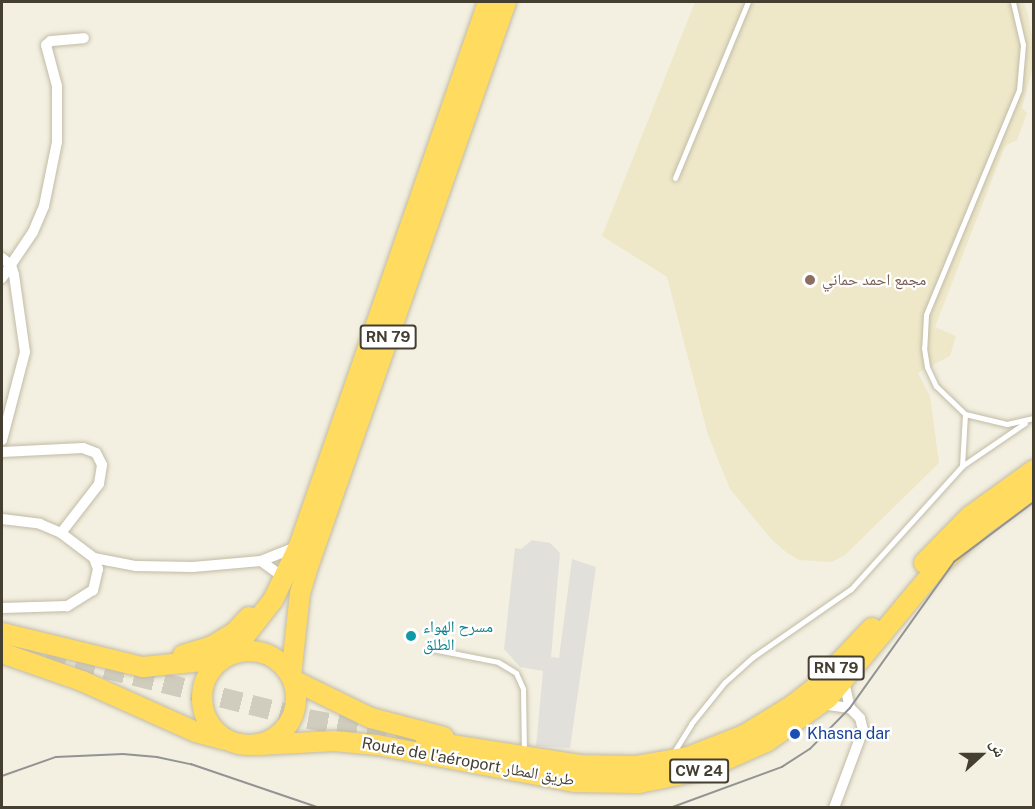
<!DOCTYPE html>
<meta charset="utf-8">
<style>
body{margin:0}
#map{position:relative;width:1035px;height:809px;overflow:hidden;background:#f3f0e1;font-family:"Public Sans","Noto Naskh Arabic",sans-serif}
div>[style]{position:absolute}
.education>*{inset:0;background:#eee8c9}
.parking>*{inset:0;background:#e2e0db}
.highway-tunnel>*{height:20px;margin-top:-10px;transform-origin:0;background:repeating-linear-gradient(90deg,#d0cdbe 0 20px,transparent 0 30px)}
.roads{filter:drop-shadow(0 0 2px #c2bba6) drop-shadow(0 0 2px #c2bba6)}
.lane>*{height:5px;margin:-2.5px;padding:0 2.5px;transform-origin:2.5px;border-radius:2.5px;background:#fff}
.street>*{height:10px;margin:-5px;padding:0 5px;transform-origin:5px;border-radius:5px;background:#fff}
.highway>*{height:20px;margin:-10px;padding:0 10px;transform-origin:10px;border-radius:10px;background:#ffdb60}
.highway>.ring{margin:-10px;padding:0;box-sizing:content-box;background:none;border:20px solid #ffdb60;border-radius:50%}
.tram>*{height:1.5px;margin:-0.75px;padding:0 0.75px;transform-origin:0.75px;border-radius:0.75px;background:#939393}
.dots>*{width:16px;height:16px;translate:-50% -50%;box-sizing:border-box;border:3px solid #fff;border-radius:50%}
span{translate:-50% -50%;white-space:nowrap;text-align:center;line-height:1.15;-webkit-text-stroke:4.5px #fff;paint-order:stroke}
.shield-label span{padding:2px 4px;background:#fff;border:2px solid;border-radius:4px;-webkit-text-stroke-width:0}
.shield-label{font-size:15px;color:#453f32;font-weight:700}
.education-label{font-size:16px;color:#785e54}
.left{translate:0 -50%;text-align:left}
.culture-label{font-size:16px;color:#0d838f}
.transit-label{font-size:16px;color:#164399}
.street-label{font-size:16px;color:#453f32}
.frame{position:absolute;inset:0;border:3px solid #453f32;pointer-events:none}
.north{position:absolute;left:951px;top:725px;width:60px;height:60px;-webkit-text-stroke:4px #fff;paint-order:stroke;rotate:69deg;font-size:16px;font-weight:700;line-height:24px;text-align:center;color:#453f32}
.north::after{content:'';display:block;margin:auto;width:21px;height:27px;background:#453f32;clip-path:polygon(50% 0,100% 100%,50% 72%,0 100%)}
</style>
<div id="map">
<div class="education">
<div style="clip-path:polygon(695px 2px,1024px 2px,1027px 11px,1033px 42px,1033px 66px,1022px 108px,1027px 113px,1017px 140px,1005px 146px,935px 327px,956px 336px,950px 356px,918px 373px,930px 396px,939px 463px,845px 555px,832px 562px,799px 560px,787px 553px,771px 539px,730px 489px,708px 435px,667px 277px,602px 236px)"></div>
</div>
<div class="parking">
<div style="clip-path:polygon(532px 540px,550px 543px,560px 553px,551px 657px,559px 658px,572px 559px,596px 567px,570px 748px,536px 746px,543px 671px,520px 667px,504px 649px,515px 548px,521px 549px)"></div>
</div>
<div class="highway-tunnel">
<div style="left:47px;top:654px;width:269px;rotate:14deg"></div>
<div style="left:308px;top:719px;width:120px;rotate:10.6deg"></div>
</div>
<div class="roads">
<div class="lane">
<div style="left:1013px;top:2px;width:44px;rotate:76.9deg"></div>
<div style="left:1023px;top:45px;width:45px;rotate:95.1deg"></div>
<div style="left:1019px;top:90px;width:243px;rotate:112.5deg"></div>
<div style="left:926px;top:315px;width:33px;rotate:93deg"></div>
<div style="left:924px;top:348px;width:19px;rotate:81deg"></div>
<div style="left:927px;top:367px;width:21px;rotate:65deg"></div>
<div style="left:936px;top:386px;width:40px;rotate:44deg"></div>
<div style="left:965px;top:414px;width:43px;rotate:13.4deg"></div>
<div style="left:1007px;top:424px;width:28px;rotate:-13deg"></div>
<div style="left:675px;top:178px;width:191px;rotate:-67.5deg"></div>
<div style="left:962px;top:466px;width:52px;rotate:-86.7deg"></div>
<div style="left:432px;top:649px;width:67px;rotate:11.1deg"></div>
<div style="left:498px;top:662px;width:21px;rotate:31deg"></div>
<div style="left:516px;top:673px;width:17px;rotate:66deg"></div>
<div style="left:523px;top:689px;width:63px;rotate:89.1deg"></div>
<div style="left:672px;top:755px;width:36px;rotate:-58deg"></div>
<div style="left:691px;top:724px;width:53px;rotate:-51.2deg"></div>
<div style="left:724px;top:683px;width:39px;rotate:-42deg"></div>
<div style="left:753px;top:657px;width:119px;rotate:-34.8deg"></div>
<div style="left:851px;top:589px;width:166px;rotate:-47.9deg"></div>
<div style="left:962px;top:466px;width:76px;rotate:-34.3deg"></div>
</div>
<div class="street">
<div style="left:2px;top:258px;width:11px;rotate:38deg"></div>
<div style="left:11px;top:265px;width:10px;rotate:73deg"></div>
<div style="left:14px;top:275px;width:78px;rotate:81.9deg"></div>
<div style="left:25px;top:352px;width:91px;rotate:104.6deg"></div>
<div style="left:2px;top:278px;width:55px;rotate:-56deg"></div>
<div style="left:33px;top:232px;width:28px;rotate:-67deg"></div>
<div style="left:44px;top:206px;width:65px;rotate:-78.5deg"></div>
<div style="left:57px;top:142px;width:56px;rotate:-90deg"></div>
<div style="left:57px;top:86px;width:42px;rotate:-105deg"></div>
<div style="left:46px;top:45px;width:6px;rotate:-39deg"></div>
<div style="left:51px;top:41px;width:33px;rotate:-5deg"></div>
<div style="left:2px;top:452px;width:81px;rotate:-2.8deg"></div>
<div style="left:83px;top:448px;width:14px;rotate:21deg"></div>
<div style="left:96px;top:453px;width:13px;rotate:63deg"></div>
<div style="left:102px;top:465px;width:19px;rotate:99deg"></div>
<div style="left:99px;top:484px;width:62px;rotate:127.8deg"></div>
<div style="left:2px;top:519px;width:38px;rotate:7deg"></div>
<div style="left:40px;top:524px;width:23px;rotate:23deg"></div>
<div style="left:61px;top:533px;width:41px;rotate:37.1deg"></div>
<div style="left:94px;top:558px;width:12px;rotate:70deg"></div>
<div style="left:98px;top:569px;width:22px;rotate:103deg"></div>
<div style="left:93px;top:590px;width:31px;rotate:148deg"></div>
<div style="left:67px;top:606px;width:65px;rotate:178.2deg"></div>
<div style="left:94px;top:558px;width:43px;rotate:10.8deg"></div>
<div style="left:136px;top:566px;width:57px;rotate:1deg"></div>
<div style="left:193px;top:567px;width:68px;rotate:-5deg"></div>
<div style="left:261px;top:561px;width:38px;rotate:-22deg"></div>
<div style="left:261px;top:561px;width:29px;rotate:36deg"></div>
<div style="left:821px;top:704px;width:29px;rotate:8deg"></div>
<div style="left:834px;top:808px;width:83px;rotate:-69.6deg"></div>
<div style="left:863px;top:730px;width:12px;rotate:-104deg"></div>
<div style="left:860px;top:718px;width:14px;rotate:-135deg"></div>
<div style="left:850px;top:708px;width:26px;rotate:-103deg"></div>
</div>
<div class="highway">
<div style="left:924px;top:563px;width:66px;rotate:-45.6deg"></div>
<div style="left:970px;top:516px;width:79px;rotate:-35.7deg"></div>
<div style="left:2px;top:633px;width:145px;rotate:13.6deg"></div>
<div style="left:143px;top:667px;width:80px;rotate:-5.7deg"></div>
<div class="ring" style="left:202px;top:651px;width:74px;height:74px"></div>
<div style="left:2px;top:653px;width:85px;rotate:19.3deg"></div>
<div style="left:82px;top:681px;width:125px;rotate:24.1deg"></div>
<div style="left:196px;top:732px;width:30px;rotate:15deg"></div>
<div style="left:183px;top:655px;width:30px;rotate:-17deg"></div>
<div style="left:212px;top:646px;width:26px;rotate:-31deg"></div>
<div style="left:234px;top:633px;width:22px;rotate:-47deg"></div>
<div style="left:230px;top:655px;width:70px;rotate:-52deg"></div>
<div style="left:273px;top:600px;width:60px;rotate:-64.3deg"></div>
<div style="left:299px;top:546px;width:576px;rotate:-70.84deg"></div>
<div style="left:291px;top:676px;width:83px;rotate:-83.8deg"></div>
<div style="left:300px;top:593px;width:34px;rotate:-73deg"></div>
<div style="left:310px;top:561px;width:592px;rotate:-70.68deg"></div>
<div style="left:293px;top:680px;width:87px;rotate:26deg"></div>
<div style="left:371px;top:718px;width:75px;rotate:14.6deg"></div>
<div style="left:426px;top:741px;width:157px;rotate:8.8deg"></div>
<div style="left:581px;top:765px;width:54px;rotate:1.1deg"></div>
<div style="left:635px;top:766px;width:54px;rotate:-9.6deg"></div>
<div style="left:688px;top:757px;width:60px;rotate:-21.4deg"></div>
<div style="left:744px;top:735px;width:57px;rotate:-31.5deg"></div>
<div style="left:793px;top:705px;width:31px;rotate:-38deg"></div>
<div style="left:817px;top:686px;width:80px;rotate:-46.5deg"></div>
<div style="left:259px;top:745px;width:75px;rotate:-3.1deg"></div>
<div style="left:334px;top:741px;width:43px;rotate:5.3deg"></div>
<div style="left:377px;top:745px;width:201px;rotate:10.6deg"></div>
<div style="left:575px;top:782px;width:64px;rotate:0.9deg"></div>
<div style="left:639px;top:783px;width:65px;rotate:-11.5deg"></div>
<div style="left:703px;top:770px;width:69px;rotate:-24deg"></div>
<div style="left:766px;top:742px;width:76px;rotate:-35.4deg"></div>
<div style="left:828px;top:698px;width:175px;rotate:-50.1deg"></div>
<div style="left:940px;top:564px;width:58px;rotate:-42.2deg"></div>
<div style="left:983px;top:525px;width:62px;rotate:-35.2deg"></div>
</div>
</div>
<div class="tram">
<div style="left:2px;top:776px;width:57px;rotate:-19.4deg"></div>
<div style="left:56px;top:757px;width:67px;rotate:-2.6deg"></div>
<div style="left:123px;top:754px;width:34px;rotate:5deg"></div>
<div style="left:157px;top:757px;width:35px;rotate:12deg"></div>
<div style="left:191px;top:764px;width:136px;rotate:18.8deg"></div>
<div style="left:670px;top:808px;width:119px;rotate:-20.1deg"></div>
<div style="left:782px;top:767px;width:33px;rotate:-33deg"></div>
<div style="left:810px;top:749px;width:57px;rotate:-45.7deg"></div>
<div style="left:850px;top:708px;width:179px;rotate:-54.5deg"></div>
<div style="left:954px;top:562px;width:100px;rotate:-36.9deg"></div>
</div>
<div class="dots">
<div style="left:810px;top:280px;background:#8d6e63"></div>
<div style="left:411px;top:636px;background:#0f9aa8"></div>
<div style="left:795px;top:734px;background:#1a4fb4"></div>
</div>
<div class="shield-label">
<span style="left:388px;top:337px">RN 79</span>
<span style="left:836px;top:668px">RN 79</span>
<span style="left:699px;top:771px">CW 24</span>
</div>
<div class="education-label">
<span class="left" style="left:822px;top:280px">مجمع احمد حماني</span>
</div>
<div class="culture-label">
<span class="left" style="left:423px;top:636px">مسرح الهواء<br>الطلق</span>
</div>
<div class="transit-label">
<span class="left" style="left:807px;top:734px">Khasna dar</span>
</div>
<div class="street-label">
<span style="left:468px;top:762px;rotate:10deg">Route de l'aéroport طريق المطار</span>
</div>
<div class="frame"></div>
<div class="north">ش</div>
</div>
